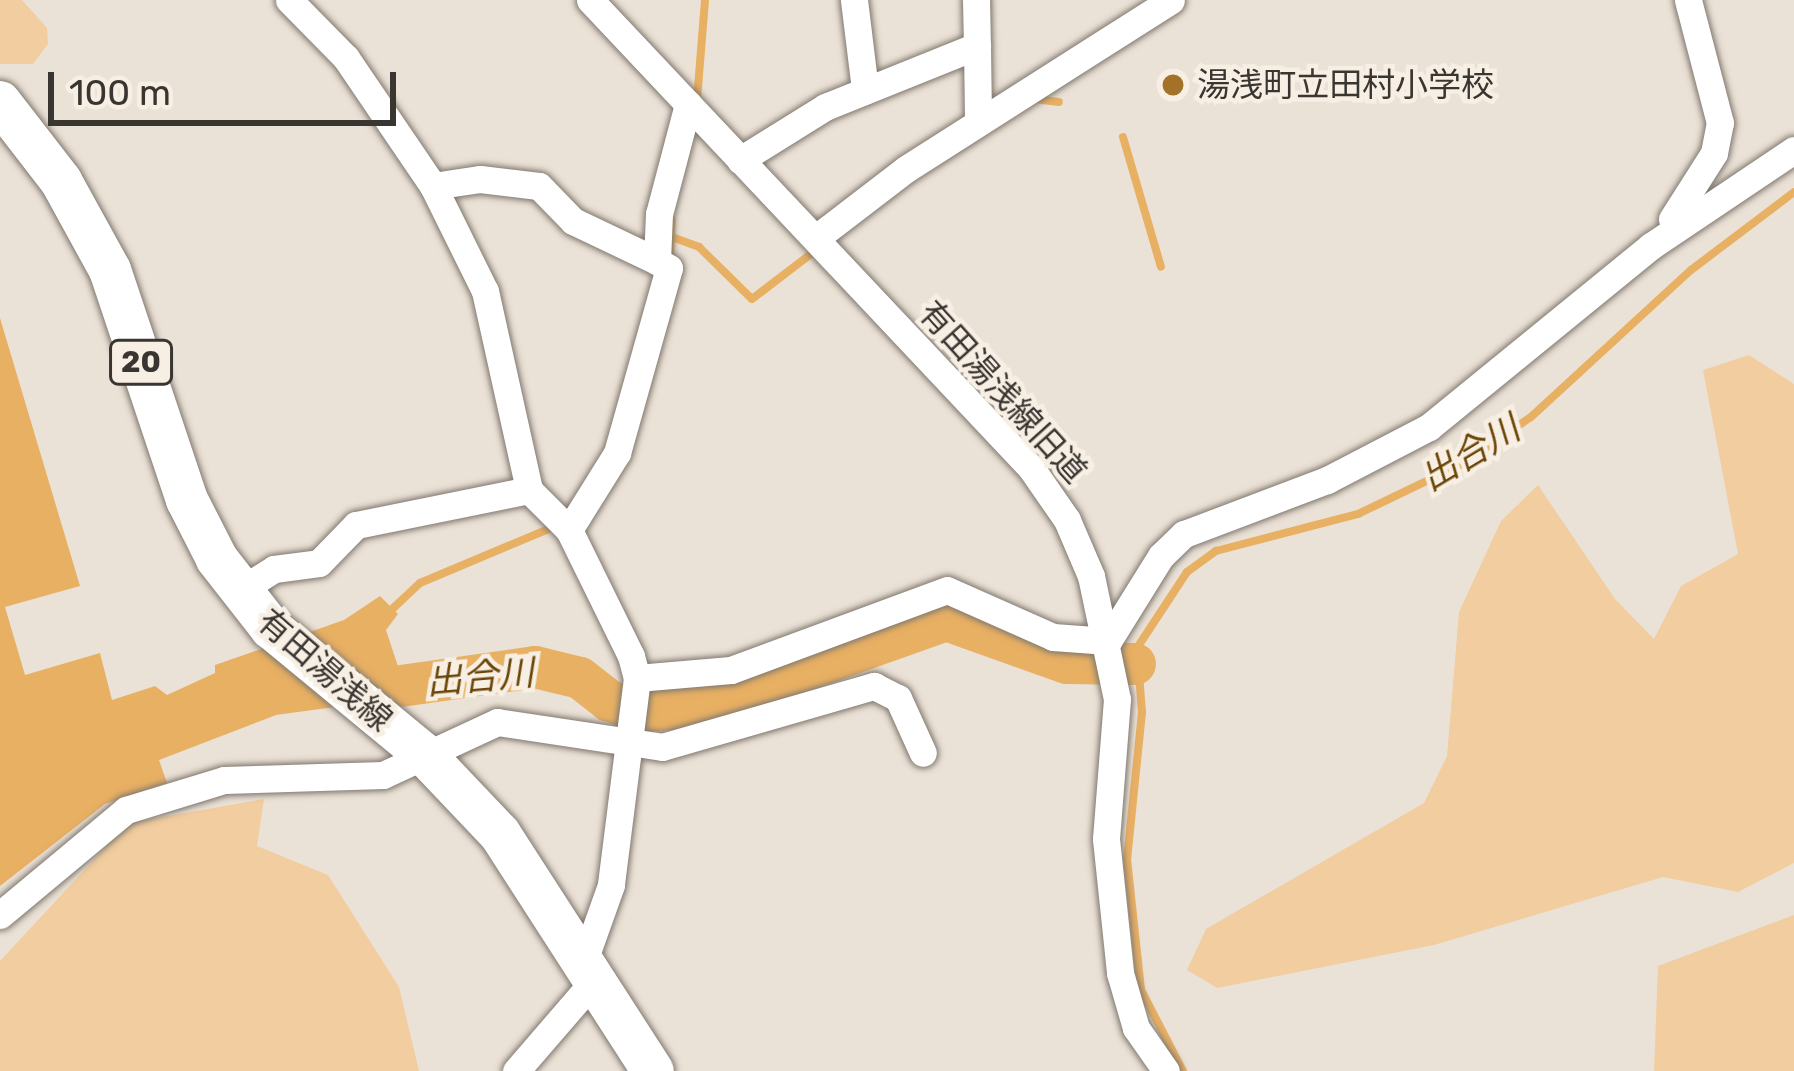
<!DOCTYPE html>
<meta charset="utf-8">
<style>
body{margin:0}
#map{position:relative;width:1794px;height:1071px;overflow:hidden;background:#ebe2d7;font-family:Rubik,"Noto Sans JP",sans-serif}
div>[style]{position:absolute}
.green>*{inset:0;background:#f1cd9f}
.water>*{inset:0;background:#e8b063}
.stream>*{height:8px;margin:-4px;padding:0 4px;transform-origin:4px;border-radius:4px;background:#e8b063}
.river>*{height:42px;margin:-21px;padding:0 21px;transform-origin:21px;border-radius:21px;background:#e8b063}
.roads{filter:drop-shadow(0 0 3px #80786f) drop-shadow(0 0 3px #80786f)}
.street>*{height:27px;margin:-13.5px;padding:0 13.5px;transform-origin:13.5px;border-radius:13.5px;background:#fff}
.primary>*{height:42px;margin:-21px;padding:0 21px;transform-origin:21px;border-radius:21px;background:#fff}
.dots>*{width:33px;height:33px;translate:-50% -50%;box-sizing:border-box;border:6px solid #f8efe4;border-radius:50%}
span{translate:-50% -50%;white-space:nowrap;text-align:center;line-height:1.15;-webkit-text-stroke:9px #f8efe4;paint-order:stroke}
.shield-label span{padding:3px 9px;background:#f8efe4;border:3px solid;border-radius:9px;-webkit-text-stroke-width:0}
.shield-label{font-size:30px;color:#393632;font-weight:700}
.poi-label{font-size:33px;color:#393632}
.left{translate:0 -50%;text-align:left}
.street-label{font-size:33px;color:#393632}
.water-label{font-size:36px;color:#6b4608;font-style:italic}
.scale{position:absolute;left:48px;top:72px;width:348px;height:54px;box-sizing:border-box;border:6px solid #393632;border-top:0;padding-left:15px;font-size:36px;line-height:42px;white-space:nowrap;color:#393632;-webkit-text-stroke:9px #f8efe4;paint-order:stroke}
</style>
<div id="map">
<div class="green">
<div style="clip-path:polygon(0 0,22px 0,47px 28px,48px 44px,33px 64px,0 64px)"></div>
<div style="clip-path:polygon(1749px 355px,1794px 384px,1794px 863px,1738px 892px,1663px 877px,1434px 945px,1217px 988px,1187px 970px,1206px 929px,1424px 803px,1447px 756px,1459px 612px,1501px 521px,1538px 485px,1615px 599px,1654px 639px,1681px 586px,1738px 554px,1703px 370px)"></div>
<div style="clip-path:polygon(264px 799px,257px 846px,328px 875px,399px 987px,419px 1071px,0 1071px,0 961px,128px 823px)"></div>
<div style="clip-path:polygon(1794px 915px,1794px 1071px,1654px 1071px,1658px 966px)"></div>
</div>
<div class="water">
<div style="clip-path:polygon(0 318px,80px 586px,5px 607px,25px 675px,100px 653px,112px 700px,155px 686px,167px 695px,215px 673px,215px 665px,344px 620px,380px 596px,398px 614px,386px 630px,408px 697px,276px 715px,159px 760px,167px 783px,105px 804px,0 886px)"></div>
</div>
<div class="stream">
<div style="left:1035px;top:99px;width:24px;rotate:7deg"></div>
<div style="left:697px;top:100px;width:100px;rotate:-85.4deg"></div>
<div style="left:1123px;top:137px;width:135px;rotate:73.7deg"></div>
<div style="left:672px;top:237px;width:29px;rotate:20deg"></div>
<div style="left:699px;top:247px;width:74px;rotate:44.5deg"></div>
<div style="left:752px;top:299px;width:81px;rotate:-37.4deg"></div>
<div style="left:670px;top:253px;width:33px;rotate:-87deg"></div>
<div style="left:388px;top:613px;width:44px;rotate:-43.2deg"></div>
<div style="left:420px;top:583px;width:144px;rotate:-22.8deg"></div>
<div style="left:1183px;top:1071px;width:91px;rotate:-117.4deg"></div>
<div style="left:1141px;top:990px;width:131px;rotate:-96.1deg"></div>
<div style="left:1127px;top:860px;width:149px;rotate:-84.2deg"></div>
<div style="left:1142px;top:712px;width:64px;rotate:-94.5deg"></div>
<div style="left:1137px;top:648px;width:91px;rotate:-56.7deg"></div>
<div style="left:1187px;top:572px;width:36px;rotate:-36deg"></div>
<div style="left:1216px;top:551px;width:147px;rotate:-14.6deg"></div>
<div style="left:1358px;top:514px;width:115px;rotate:-25.7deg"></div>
<div style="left:1462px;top:464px;width:83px;rotate:-34.3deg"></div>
<div style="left:1531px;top:417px;width:217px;rotate:-42.6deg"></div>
<div style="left:1691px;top:270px;width:129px;rotate:-37.1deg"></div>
</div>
<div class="river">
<div style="left:351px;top:693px;width:186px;rotate:-8deg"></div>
<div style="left:535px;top:667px;width:46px;rotate:13.7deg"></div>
<div style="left:580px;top:678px;width:37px;rotate:38deg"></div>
<div style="left:609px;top:701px;width:34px;rotate:17deg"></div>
<div style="left:641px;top:711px;width:61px;rotate:-3.8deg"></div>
<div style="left:702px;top:707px;width:259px;rotate:-19.6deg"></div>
<div style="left:946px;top:620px;width:128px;rotate:19.6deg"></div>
<div style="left:1067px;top:663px;width:68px;rotate:0.8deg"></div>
</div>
<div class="roads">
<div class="street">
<div style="left:289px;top:0;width:81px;rotate:45.5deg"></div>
<div style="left:346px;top:58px;width:155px;rotate:55.8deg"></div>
<div style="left:433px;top:186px;width:117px;rotate:63.7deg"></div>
<div style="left:485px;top:291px;width:204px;rotate:77.5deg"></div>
<div style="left:529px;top:490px;width:57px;rotate:45deg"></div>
<div style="left:569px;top:530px;width:140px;rotate:63.8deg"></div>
<div style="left:631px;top:656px;width:23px;rotate:75deg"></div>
<div style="left:637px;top:678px;width:209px;rotate:97.2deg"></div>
<div style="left:611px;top:885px;width:77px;rotate:109.6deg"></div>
<div style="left:590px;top:0;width:643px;rotate:46.7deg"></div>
<div style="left:1031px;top:468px;width:63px;rotate:55.3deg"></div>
<div style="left:1067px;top:520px;width:61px;rotate:66.8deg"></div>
<div style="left:1091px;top:576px;width:126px;rotate:78.1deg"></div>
<div style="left:1117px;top:699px;width:140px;rotate:94.5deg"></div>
<div style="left:1106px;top:839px;width:135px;rotate:84deg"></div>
<div style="left:1120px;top:973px;width:57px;rotate:73.8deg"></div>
<div style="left:1136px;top:1028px;width:52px;rotate:55.1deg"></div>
<div style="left:854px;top:0;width:91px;rotate:83deg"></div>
<div style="left:976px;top:0;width:46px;rotate:88.8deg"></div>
<div style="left:740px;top:160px;width:100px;rotate:-31.9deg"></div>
<div style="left:825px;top:107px;width:164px;rotate:-21.9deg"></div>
<div style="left:977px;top:46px;width:75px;rotate:89.2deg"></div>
<div style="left:433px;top:186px;width:48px;rotate:-8.5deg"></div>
<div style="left:480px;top:179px;width:59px;rotate:6.8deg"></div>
<div style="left:539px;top:186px;width:49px;rotate:45.8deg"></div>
<div style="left:573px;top:221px;width:93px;rotate:25.5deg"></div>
<div style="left:1672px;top:219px;width:78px;rotate:-57.5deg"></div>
<div style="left:1714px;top:153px;width:31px;rotate:-79deg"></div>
<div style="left:1720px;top:123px;width:127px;rotate:-104.6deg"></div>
<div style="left:816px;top:238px;width:113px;rotate:-37.5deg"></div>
<div style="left:906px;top:169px;width:314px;rotate:-32.5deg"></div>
<div style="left:569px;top:530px;width:91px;rotate:-58.1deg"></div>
<div style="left:617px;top:453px;width:192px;rotate:-74.3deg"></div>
<div style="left:669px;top:268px;width:14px;rotate:-150deg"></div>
<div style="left:657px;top:261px;width:47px;rotate:-87.6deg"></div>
<div style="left:659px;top:214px;width:114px;rotate:-75.2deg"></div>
<div style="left:239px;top:591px;width:41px;rotate:-32.2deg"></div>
<div style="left:274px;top:569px;width:45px;rotate:-7.6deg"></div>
<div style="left:319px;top:563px;width:53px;rotate:-45.8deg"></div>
<div style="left:356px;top:525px;width:177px;rotate:-11.4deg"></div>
<div style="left:637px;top:678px;width:94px;rotate:-4.9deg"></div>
<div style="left:731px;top:670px;width:230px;rotate:-20.3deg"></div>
<div style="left:947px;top:590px;width:116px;rotate:23.9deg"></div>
<div style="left:1053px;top:637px;width:55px;rotate:4.2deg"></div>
<div style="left:1108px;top:641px;width:100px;rotate:-58.1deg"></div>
<div style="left:1161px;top:556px;width:32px;rotate:-44deg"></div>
<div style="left:1184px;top:534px;width:153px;rotate:-20.7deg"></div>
<div style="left:1327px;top:480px;width:115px;rotate:-27.5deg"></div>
<div style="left:1429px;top:427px;width:286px;rotate:-39.2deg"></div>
<div style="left:1651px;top:246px;width:172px;rotate:-33.9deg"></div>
<div style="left:0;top:915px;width:164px;rotate:-39.8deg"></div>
<div style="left:126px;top:810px;width:102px;rotate:-17deg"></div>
<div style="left:224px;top:780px;width:159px;rotate:-1.8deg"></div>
<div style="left:383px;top:775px;width:126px;rotate:-24.9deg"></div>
<div style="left:497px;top:722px;width:167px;rotate:8.6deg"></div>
<div style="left:662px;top:747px;width:221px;rotate:-16.1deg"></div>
<div style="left:874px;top:686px;width:27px;rotate:27deg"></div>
<div style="left:898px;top:698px;width:60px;rotate:65.6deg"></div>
<div style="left:516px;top:1071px;width:124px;rotate:-49.2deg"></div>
</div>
<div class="primary">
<div style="left:0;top:102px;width:100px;rotate:52.3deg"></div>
<div style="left:61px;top:181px;width:102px;rotate:61.2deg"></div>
<div style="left:110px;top:270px;width:243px;rotate:71.5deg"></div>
<div style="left:187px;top:500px;width:66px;rotate:63deg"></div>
<div style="left:217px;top:559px;width:88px;rotate:52deg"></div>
<div style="left:271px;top:628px;width:198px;rotate:39.5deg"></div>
<div style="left:424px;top:754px;width:110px;rotate:46.5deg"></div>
<div style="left:500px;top:834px;width:282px;rotate:57.2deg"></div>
</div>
</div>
<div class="dots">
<div style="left:1173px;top:85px;background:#a37127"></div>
</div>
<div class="shield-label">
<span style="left:141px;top:362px">20</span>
</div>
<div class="poi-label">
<span class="left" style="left:1197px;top:85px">湯浅町立田村小学校</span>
</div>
<div class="street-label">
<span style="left:1003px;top:392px;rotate:48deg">有田湯浅線旧道</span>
<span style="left:325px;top:670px;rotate:41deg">有田湯浅線</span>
</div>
<div class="water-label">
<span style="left:1470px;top:453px;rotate:-31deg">出合川</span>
<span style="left:480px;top:677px;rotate:-5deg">出合川</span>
</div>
<div class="scale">100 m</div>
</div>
